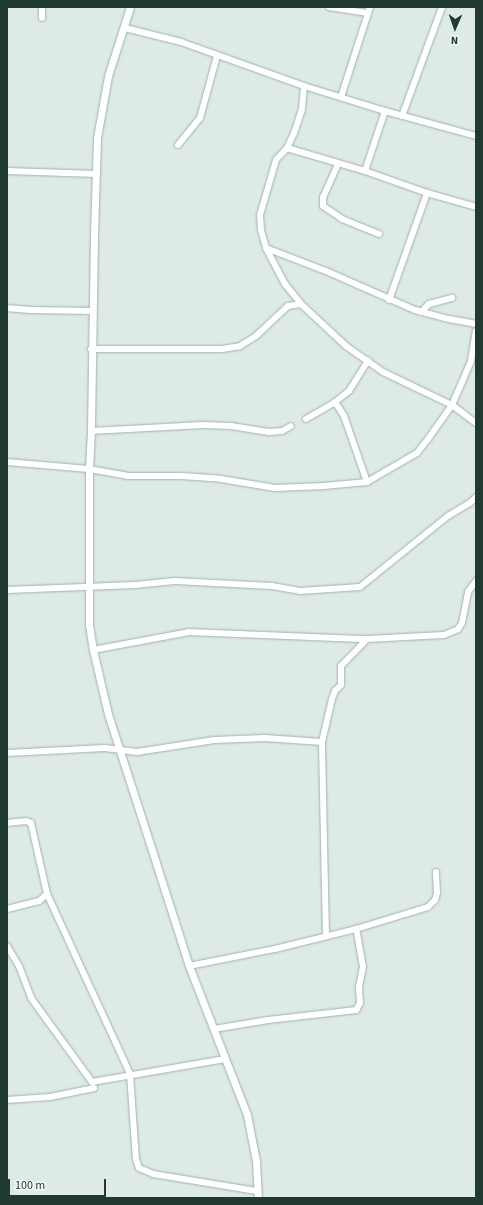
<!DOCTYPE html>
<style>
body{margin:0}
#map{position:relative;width:483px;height:1205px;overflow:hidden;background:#deeae5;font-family:"Source Sans 3",sans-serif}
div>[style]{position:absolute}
.roads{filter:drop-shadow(0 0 1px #a1b2ac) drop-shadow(0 0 1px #a1b2ac)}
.minor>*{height:6px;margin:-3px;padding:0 3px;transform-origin:3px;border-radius:3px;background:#fff}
.tertiary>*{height:7px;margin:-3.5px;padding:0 3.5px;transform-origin:3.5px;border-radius:3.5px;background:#fff}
span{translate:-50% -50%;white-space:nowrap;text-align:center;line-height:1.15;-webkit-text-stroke:3.5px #eff7f3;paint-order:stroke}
.frame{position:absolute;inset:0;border:8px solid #203a32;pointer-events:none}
.north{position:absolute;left:435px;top:8px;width:40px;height:40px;-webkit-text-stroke:3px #eff7f3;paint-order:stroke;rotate:182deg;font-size:11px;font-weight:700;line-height:16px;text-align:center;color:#203a32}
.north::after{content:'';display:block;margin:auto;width:14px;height:18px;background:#203a32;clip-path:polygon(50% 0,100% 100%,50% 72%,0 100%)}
.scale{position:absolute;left:8px;top:1179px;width:98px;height:18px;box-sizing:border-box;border:2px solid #203a32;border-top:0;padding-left:5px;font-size:12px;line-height:14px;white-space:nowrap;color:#203a32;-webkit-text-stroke:3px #eff7f3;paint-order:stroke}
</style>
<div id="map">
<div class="roads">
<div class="minor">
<div style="left:329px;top:7px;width:39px;rotate:9deg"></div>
<div style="left:42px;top:18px;width:11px;rotate:-90deg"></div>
<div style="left:125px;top:28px;width:58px;rotate:14deg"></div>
<div style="left:181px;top:42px;width:131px;rotate:19.7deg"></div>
<div style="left:304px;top:86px;width:85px;rotate:17.2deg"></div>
<div style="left:385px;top:111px;width:94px;rotate:15.4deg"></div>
<div style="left:304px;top:86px;width:23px;rotate:95deg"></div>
<div style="left:302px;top:109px;width:25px;rotate:108deg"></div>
<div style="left:294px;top:133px;width:17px;rotate:115deg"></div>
<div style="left:287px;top:148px;width:16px;rotate:133deg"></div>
<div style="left:276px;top:160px;width:57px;rotate:106.2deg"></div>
<div style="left:260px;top:215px;width:15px;rotate:86deg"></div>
<div style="left:261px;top:230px;width:19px;rotate:74deg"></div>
<div style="left:266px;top:248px;width:41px;rotate:62.2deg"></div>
<div style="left:285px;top:284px;width:26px;rotate:51deg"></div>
<div style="left:301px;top:304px;width:62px;rotate:43deg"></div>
<div style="left:346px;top:346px;width:45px;rotate:35.1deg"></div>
<div style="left:383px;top:372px;width:76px;rotate:25.6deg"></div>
<div style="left:452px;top:405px;width:30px;rotate:37deg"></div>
<div style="left:341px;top:97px;width:95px;rotate:-72.1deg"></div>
<div style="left:402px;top:116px;width:116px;rotate:-69.8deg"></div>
<div style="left:178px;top:145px;width:35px;rotate:-51deg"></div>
<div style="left:200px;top:118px;width:64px;rotate:-74.7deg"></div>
<div style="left:287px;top:148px;width:81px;rotate:16.4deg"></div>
<div style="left:365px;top:171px;width:66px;rotate:19.5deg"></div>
<div style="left:427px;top:193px;width:51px;rotate:15.9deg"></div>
<div style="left:338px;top:164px;width:36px;rotate:114deg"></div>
<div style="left:323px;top:197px;width:9px;rotate:90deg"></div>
<div style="left:323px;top:206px;width:23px;rotate:34deg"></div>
<div style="left:342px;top:219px;width:40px;rotate:22deg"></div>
<div style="left:7px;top:171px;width:89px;rotate:1.9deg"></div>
<div style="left:365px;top:171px;width:63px;rotate:-71.6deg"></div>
<div style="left:266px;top:248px;width:64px;rotate:21deg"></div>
<div style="left:326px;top:271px;width:97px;rotate:23.7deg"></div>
<div style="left:415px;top:310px;width:35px;rotate:15deg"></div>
<div style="left:449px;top:319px;width:27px;rotate:10deg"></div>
<div style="left:389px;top:300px;width:114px;rotate:-70.4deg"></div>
<div style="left:7px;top:308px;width:23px;rotate:5deg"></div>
<div style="left:30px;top:310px;width:63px;rotate:0.9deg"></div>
<div style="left:421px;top:312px;width:11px;rotate:-45deg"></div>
<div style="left:429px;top:304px;width:24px;rotate:-15deg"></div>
<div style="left:91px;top:349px;width:131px"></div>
<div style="left:222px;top:349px;width:18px;rotate:-9deg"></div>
<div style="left:240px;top:346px;width:19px;rotate:-32deg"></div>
<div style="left:256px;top:336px;width:44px;rotate:-43.2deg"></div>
<div style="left:288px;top:306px;width:13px;rotate:-9deg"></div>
<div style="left:335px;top:402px;width:17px;rotate:57deg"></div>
<div style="left:344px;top:416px;width:70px;rotate:70.8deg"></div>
<div style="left:306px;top:419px;width:34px;rotate:-30deg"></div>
<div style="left:335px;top:402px;width:18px;rotate:-38deg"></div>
<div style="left:349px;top:391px;width:36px;rotate:-58deg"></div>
<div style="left:91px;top:431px;width:112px;rotate:-3.1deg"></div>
<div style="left:203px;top:425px;width:28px;rotate:2deg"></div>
<div style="left:231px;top:426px;width:38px;rotate:9deg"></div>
<div style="left:269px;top:432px;width:13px;rotate:-4deg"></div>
<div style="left:282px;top:431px;width:10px;rotate:-29deg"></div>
<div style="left:7px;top:462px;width:82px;rotate:4.9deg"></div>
<div style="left:89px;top:469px;width:39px;rotate:10deg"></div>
<div style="left:127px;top:476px;width:55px"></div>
<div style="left:182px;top:476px;width:39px;rotate:4deg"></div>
<div style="left:221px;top:479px;width:55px;rotate:9.5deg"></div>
<div style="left:275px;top:488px;width:49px;rotate:-2.3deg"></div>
<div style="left:324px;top:486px;width:43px;rotate:-5.3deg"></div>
<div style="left:367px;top:482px;width:58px;rotate:-30.1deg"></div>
<div style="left:417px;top:453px;width:18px;rotate:-52deg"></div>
<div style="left:428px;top:439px;width:42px;rotate:-54.8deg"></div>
<div style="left:452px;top:405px;width:48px;rotate:-66.6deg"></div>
<div style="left:471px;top:361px;width:30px;rotate:-81deg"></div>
<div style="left:7px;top:590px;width:128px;rotate:-2.2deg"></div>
<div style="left:135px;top:585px;width:40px;rotate:-5.7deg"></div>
<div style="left:175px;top:581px;width:97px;rotate:3deg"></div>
<div style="left:272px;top:586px;width:28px;rotate:10deg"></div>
<div style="left:300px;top:591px;width:60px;rotate:-3.8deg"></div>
<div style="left:360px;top:587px;width:113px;rotate:-38.9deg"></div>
<div style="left:448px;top:516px;width:26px;rotate:-31deg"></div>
<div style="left:470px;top:503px;width:8px;rotate:-45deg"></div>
<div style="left:93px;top:650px;width:98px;rotate:-10.6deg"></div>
<div style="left:189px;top:632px;width:178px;rotate:2.3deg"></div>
<div style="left:367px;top:639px;width:77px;rotate:-3deg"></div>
<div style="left:444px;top:635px;width:15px;rotate:-23deg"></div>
<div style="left:458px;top:629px;width:7px;rotate:-56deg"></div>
<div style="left:462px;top:623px;width:32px;rotate:-79deg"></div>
<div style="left:468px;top:592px;width:14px;rotate:-54deg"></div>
<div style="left:7px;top:753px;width:98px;rotate:-2.9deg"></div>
<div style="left:105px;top:748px;width:32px;rotate:7deg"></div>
<div style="left:137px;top:752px;width:78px;rotate:-8.9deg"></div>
<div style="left:214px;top:740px;width:51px;rotate:-2.2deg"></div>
<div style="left:265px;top:738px;width:57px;rotate:4deg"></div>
<div style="left:7px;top:823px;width:19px;rotate:-6deg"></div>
<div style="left:26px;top:821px;width:5px;rotate:22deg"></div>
<div style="left:31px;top:823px;width:73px;rotate:77.3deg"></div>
<div style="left:47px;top:894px;width:198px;rotate:65.2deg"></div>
<div style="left:130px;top:1074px;width:85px;rotate:86deg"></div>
<div style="left:136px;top:1159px;width:9px;rotate:72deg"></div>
<div style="left:139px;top:1168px;width:15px;rotate:23deg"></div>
<div style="left:153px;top:1174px;width:105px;rotate:9.3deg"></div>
<div style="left:7px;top:909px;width:33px;rotate:-14deg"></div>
<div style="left:39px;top:901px;width:11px;rotate:-41deg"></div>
<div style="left:326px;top:936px;width:194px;rotate:-91.2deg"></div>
<div style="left:322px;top:742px;width:44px;rotate:-76.9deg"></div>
<div style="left:332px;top:699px;width:9px;rotate:-69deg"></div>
<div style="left:335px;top:691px;width:8px;rotate:-45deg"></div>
<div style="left:341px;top:685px;width:19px;rotate:-90deg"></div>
<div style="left:341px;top:666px;width:37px;rotate:-46deg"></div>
<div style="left:7px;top:946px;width:23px;rotate:59deg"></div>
<div style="left:19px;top:966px;width:34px;rotate:69deg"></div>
<div style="left:31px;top:998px;width:104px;rotate:54deg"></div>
<div style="left:92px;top:1082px;width:135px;rotate:-9.8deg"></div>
<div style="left:189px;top:966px;width:88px;rotate:-11.2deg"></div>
<div style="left:275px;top:949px;width:83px;rotate:-13.9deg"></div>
<div style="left:356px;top:929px;width:75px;rotate:-17deg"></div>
<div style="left:428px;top:907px;width:10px;rotate:-45deg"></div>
<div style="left:435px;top:900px;width:7px;rotate:-74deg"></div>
<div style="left:437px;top:893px;width:21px;rotate:-93deg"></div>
<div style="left:214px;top:1029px;width:55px;rotate:-9.5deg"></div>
<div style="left:268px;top:1020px;width:89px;rotate:-6.5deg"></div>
<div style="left:356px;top:1010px;width:8px;rotate:-60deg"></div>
<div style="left:360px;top:1003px;width:16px;rotate:-94deg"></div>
<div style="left:359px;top:987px;width:20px;rotate:-79deg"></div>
<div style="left:363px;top:967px;width:39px;rotate:-100deg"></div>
<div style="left:7px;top:1100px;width:43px;rotate:-4deg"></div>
<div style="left:50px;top:1097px;width:45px;rotate:-11.6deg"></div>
</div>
<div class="tertiary">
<div style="left:130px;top:7px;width:72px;rotate:107.7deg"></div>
<div style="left:108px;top:76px;width:63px;rotate:100.1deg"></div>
<div style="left:97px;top:138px;width:98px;rotate:91.8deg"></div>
<div style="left:94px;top:236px;width:195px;rotate:90.9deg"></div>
<div style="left:91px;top:431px;width:38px;rotate:93deg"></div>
<div style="left:89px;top:469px;width:156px;rotate:90deg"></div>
<div style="left:89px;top:625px;width:25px;rotate:81deg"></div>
<div style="left:93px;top:650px;width:66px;rotate:76.8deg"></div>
<div style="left:108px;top:714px;width:157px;rotate:72.1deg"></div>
<div style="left:156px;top:863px;width:108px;rotate:72.2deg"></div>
<div style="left:189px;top:966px;width:160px;rotate:68.7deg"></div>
<div style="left:247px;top:1115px;width:47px;rotate:78.9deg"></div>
<div style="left:256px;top:1161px;width:37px;rotate:87deg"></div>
</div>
</div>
<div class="frame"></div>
<div class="north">N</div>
<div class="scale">100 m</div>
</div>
